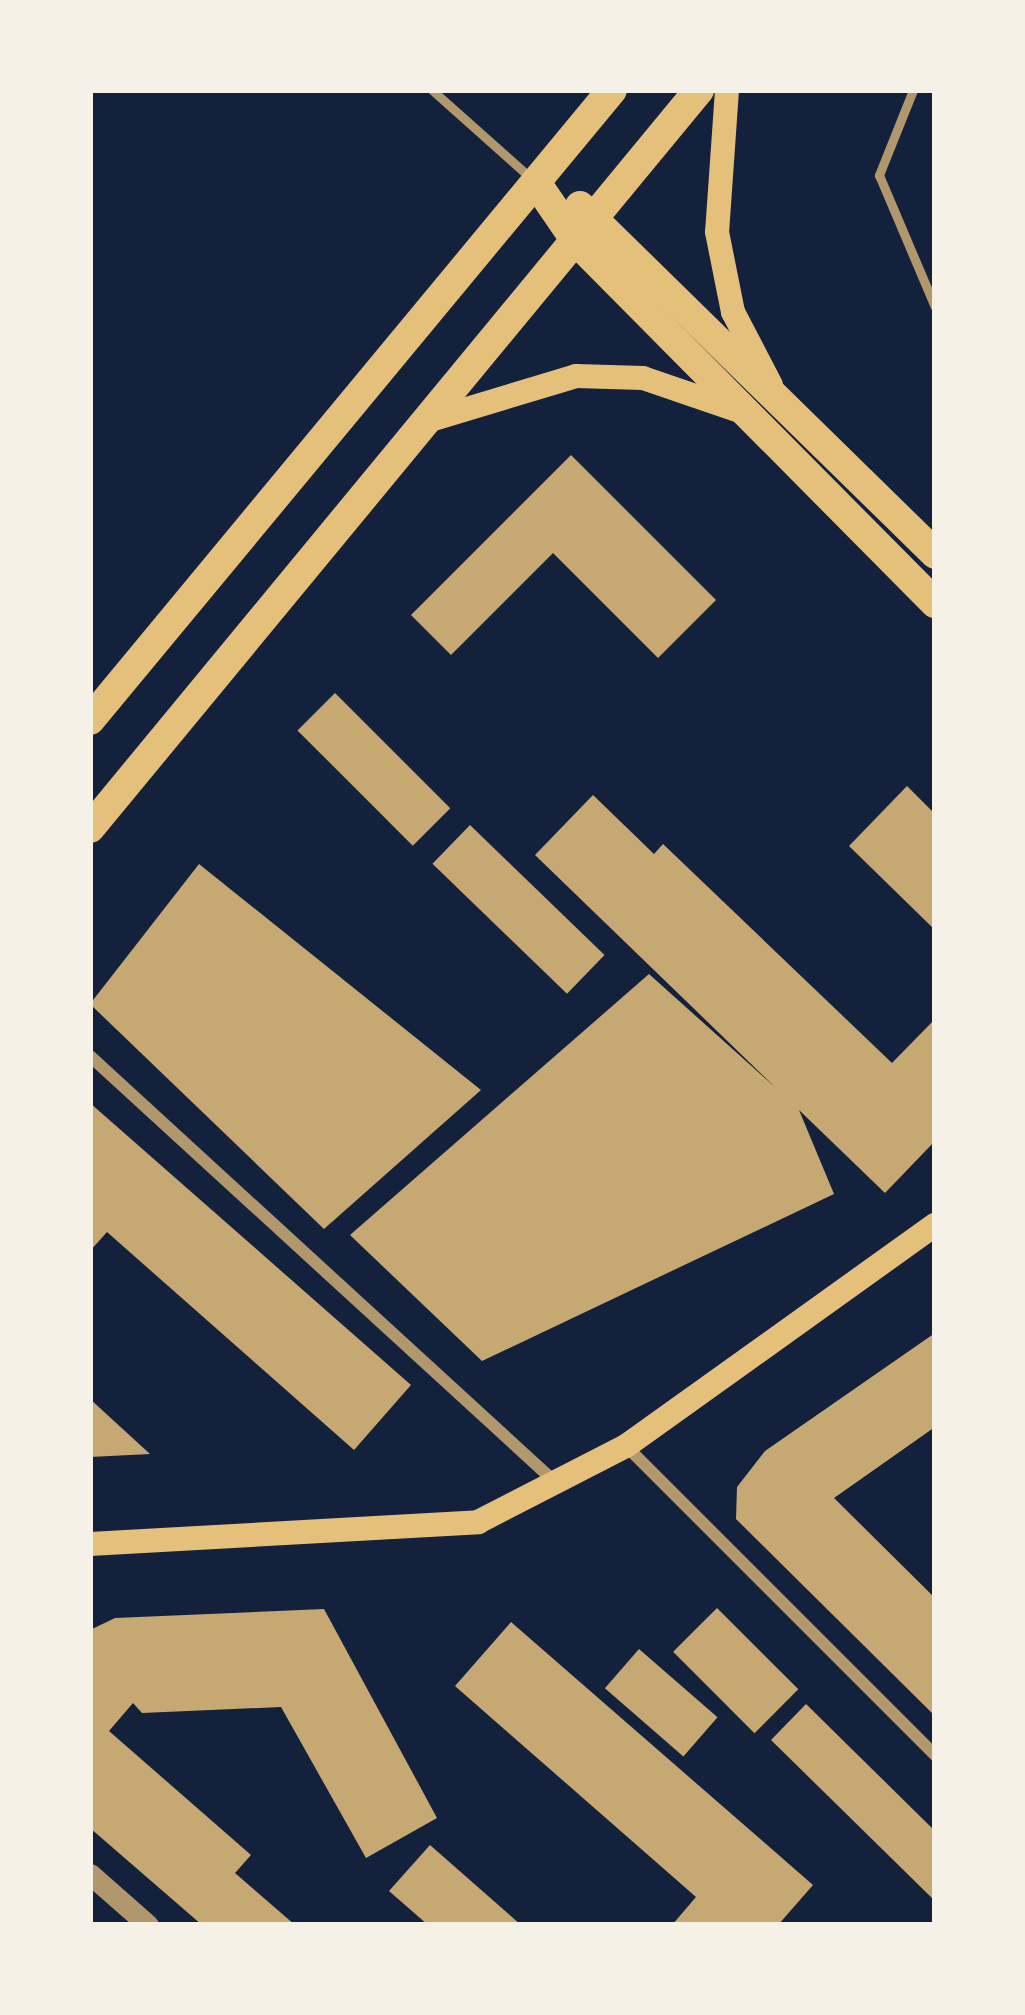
<!DOCTYPE html>
<style>
body{margin:0}
#map{position:relative;width:1025px;height:2015px;overflow:hidden;background:#14213d;font-family:"Playfair Display",serif}
div>[style]{position:absolute}
.building>*{inset:0;background:#c6a872;transform-origin:0 0}
.service>*{height:9px;margin:-4.5px;padding:0 4.5px;transform-origin:4.5px;border-radius:4.5px;background:#b1986c}
.minor>*{height:12px;margin:-6px;padding:0 6px;transform-origin:6px;border-radius:6px;background:#b1986c}
.tertiary>*{height:21px;margin:-10.5px;padding:0 10.5px;transform-origin:10.5px;border-radius:10.5px;background:#b1986c}
.secondary>*{height:24px;margin:-12px;padding:0 12px;transform-origin:12px;border-radius:12px;background:#e5c07b}
.primary>*{height:30px;margin:-15px;padding:0 15px;transform-origin:15px;border-radius:15px;background:#e5c07b}
span{translate:-50% -50%;white-space:nowrap;text-align:center;line-height:1.15;-webkit-text-stroke:10px #f6f1e7;paint-order:stroke}
.frame{position:absolute;inset:0;border:93px solid #f6f1e7;pointer-events:none}
</style>
<div id="map">
<div class="building">
<div style="clip-path:polygon(571px 455px,716px 600px,658px 658px,553px 553px,451px 655px,411px 615px)"></div>
<div style="left:335px;top:693px;width:163px;height:53px;rotate:45deg"></div>
<div style="clip-path:polygon(907px 786px,935px 814px,935px 930px,849px 846px)"></div>
<div style="clip-path:polygon(593px 795px,654px 854px,663px 844px,892px 1063px,935px 1019px,935px 1141px,885px 1193px,799px 1110px,834px 1194px,482px 1361px,350px 1235px,649px 974px,776px 1088px,535px 855px)"></div>
<div style="left:470px;top:825px;width:187px;height:54px;rotate:44deg"></div>
<div style="clip-path:polygon(199px 864px,481px 1090px,324px 1229px,90px 1004px)"></div>
<div style="clip-path:polygon(90px 1103px,411px 1385px,354px 1450px,107px 1232px,90px 1251px)"></div>
<div style="clip-path:polygon(935px 1333px,935px 1427px,834px 1498px,935px 1598px,935px 1716px,736px 1519px,737px 1487px,765px 1451px)"></div>
<div style="clip-path:polygon(90px 1399px,150px 1454px,90px 1457px)"></div>
<div style="left:717px;top:1608px;width:115px;height:62px;rotate:45deg"></div>
<div style="clip-path:polygon(324px 1609px,437px 1818px,366px 1858px,281px 1707px,142px 1713px,133px 1703px,109px 1731px,251px 1855px,235px 1873px,295px 1925px,202px 1925px,90px 1828px,90px 1630px,115px 1618px)"></div>
<div style="clip-path:polygon(511px 1622px,813px 1885px,778px 1925px,672px 1925px,696px 1897px,455px 1686px)"></div>
<div style="left:639px;top:1649px;width:104px;height:52px;rotate:41deg"></div>
<div style="clip-path:polygon(806px 1704px,935px 1831px,935px 1901px,771px 1740px)"></div>
<div style="clip-path:polygon(430px 1845px,521px 1925px,428px 1925px,389px 1891px)"></div>
</div>
<div class="service">
<div style="left:432px;top:90px;width:135px;rotate:41.7deg"></div>
<div style="left:913px;top:90px;width:92px;rotate:111.8deg"></div>
<div style="left:879px;top:175px;width:143px;rotate:67deg"></div>
</div>
<div class="minor">
<div style="left:90px;top:1056px;width:631px;rotate:42.49deg"></div>
<div style="left:626px;top:1446px;width:437px;rotate:45deg"></div>
</div>
<div class="tertiary">
<div style="left:90px;top:1874px;width:77px;rotate:41.3deg"></div>
</div>
<div class="secondary">
<div style="left:727px;top:90px;width:142px;rotate:94deg"></div>
<div style="left:717px;top:232px;width:82px;rotate:78.7deg"></div>
<div style="left:733px;top:312px;width:82px;rotate:62.5deg"></div>
<div style="left:427px;top:421px;width:156px;rotate:-16.8deg"></div>
<div style="left:576px;top:376px;width:67px;rotate:1.7deg"></div>
<div style="left:643px;top:378px;width:108px;rotate:18.9deg"></div>
<div style="left:90px;top:1544px;width:389px;rotate:-3.2deg"></div>
<div style="left:478px;top:1522px;width:166px;rotate:-27.2deg"></div>
<div style="left:626px;top:1446px;width:380px;rotate:-35.6deg"></div>
</div>
<div class="primary">
<div style="left:537px;top:184px;width:69px;rotate:55.6deg"></div>
<div style="left:576px;top:241px;width:510px;rotate:45.24deg"></div>
<div style="left:580px;top:206px;width:497px;rotate:44.4deg"></div>
<div style="left:90px;top:720px;width:818px;rotate:-50.36deg"></div>
<div style="left:90px;top:828px;width:957px;rotate:-50.47deg"></div>
</div>
<div class="frame"></div>
</div>
